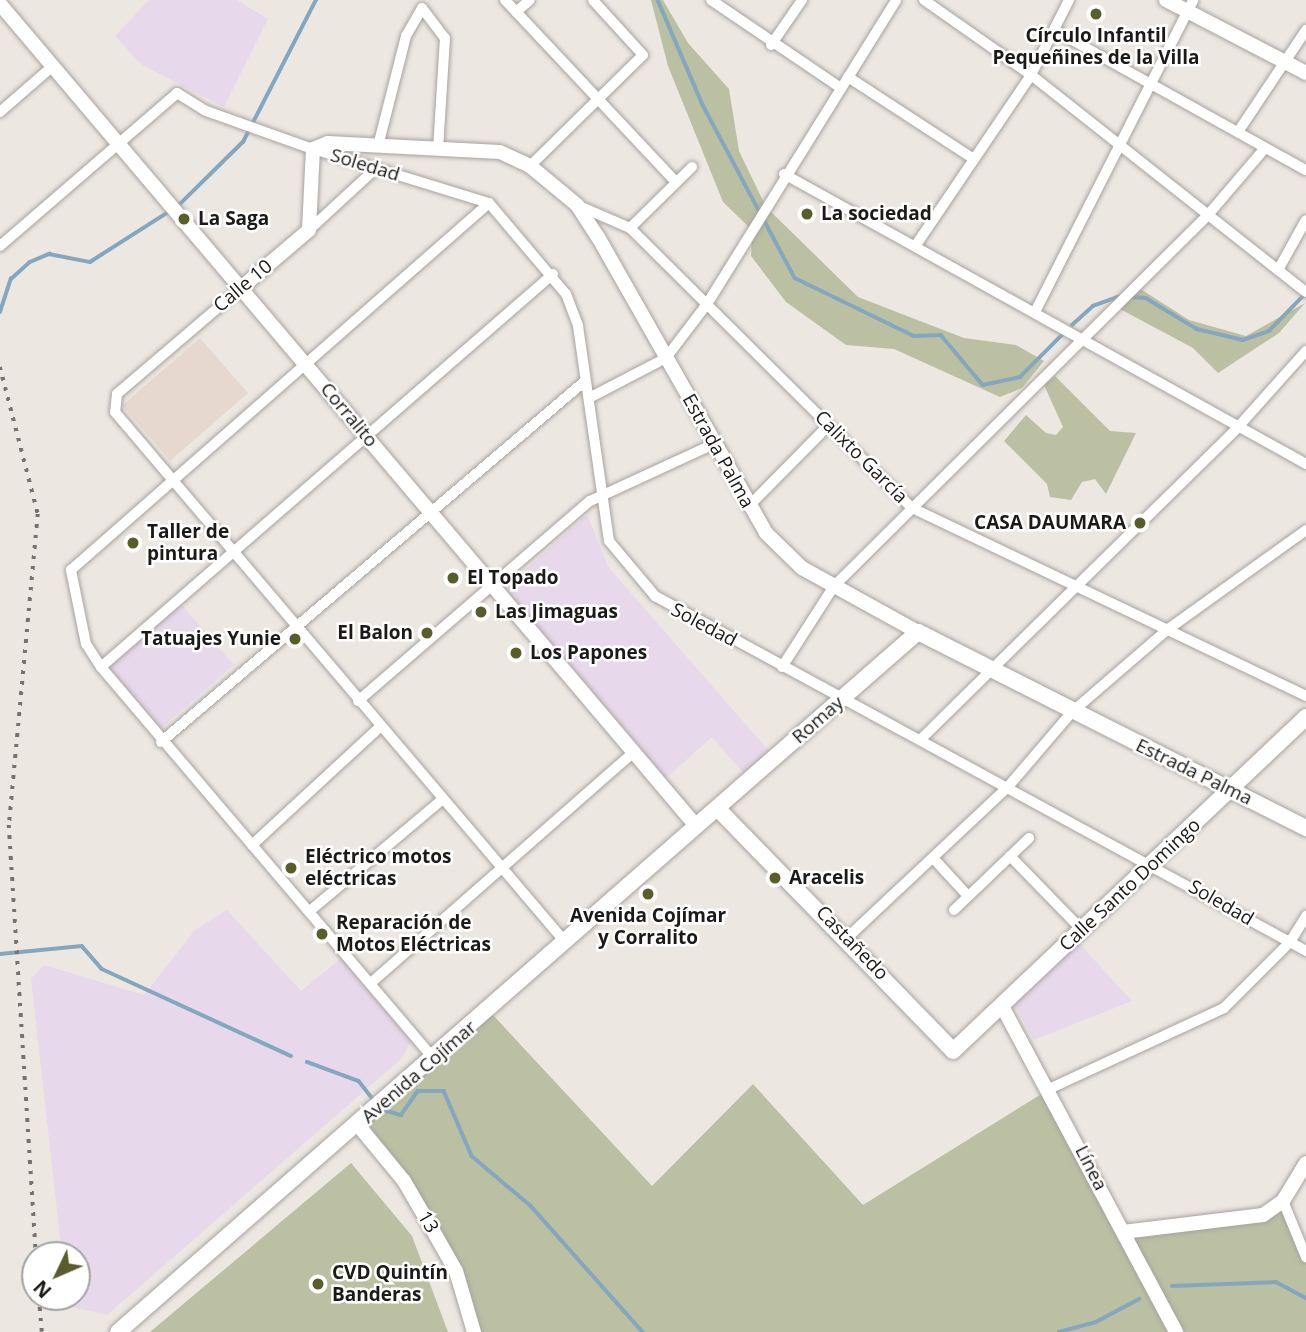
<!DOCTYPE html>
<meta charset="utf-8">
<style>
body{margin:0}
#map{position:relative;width:1306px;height:1332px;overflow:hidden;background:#ede7e2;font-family:"Open Sans",sans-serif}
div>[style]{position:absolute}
.industrial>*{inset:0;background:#e7d8eb;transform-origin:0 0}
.built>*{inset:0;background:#e6d8cf;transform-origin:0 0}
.green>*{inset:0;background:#bbc0a2}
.stream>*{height:3.5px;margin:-1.75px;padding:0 1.75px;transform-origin:1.75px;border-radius:1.75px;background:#84a7bf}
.roads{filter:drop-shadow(0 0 2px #a8a29e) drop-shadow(0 0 2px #a8a29e)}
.minor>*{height:10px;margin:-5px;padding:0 5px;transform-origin:5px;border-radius:5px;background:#fff}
.tertiary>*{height:14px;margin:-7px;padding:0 7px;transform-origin:7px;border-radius:7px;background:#fff}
.secondary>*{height:16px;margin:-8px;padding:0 8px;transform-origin:8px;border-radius:8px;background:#fff}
.rail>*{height:3.5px;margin-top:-1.75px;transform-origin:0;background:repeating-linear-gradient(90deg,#76726f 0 3.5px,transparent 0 10.5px)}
.dots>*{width:19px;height:19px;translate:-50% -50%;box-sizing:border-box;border:4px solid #fff;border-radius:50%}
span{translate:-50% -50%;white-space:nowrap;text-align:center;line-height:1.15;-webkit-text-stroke:5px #fff;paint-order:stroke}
.poi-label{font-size:19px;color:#1c1a18;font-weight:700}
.left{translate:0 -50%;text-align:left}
.right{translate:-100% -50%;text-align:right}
.street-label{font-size:19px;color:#1c1a18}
.north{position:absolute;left:21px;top:1241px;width:70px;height:70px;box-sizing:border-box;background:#fff;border:2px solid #a4a3a3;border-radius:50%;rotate:226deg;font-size:19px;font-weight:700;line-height:28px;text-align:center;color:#1c1a18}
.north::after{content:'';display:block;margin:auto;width:24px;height:32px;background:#595d2a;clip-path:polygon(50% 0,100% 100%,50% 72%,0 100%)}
</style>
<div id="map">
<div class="industrial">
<div style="clip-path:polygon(149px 0,237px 0,268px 19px,224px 107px,142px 65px,115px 36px)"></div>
<div style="clip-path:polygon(587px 515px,609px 568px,769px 751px,744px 774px,712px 737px,666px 778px,505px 588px)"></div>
<div style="left:180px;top:603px;width:82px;height:96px;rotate:49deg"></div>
<div style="clip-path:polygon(227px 910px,301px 991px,343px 957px,413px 1038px,401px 1059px,107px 1315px,68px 1306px,67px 1297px,77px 1297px,77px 1255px,62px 1255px,31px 979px,44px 965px,144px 995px,195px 930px)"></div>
<div style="clip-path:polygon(1077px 941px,1132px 1001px,1034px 1040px,1013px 1002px)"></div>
</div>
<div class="built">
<div style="left:200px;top:338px;width:73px;height:103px;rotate:49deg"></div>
</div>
<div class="green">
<div style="clip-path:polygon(651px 0,663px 0,688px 43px,729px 89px,739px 151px,766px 207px,858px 297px,964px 338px,1016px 345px,1044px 361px,1022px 388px,1000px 397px,894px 349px,846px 345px,786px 302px,751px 256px,752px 230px,723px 202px,668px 66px)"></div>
<div style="clip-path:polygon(1139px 288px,1189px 320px,1246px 336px,1305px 303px,1279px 333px,1218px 373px,1193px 348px,1120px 309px)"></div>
<div style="clip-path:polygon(1055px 376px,1110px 431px,1136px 433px,1106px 494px,1095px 479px,1082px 482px,1071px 500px,1050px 497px,1047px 484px,1004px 441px,1026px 415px,1046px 433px,1056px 435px,1063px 427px,1044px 385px)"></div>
<div style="clip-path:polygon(492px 1014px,652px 1186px,753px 1084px,863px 1205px,1051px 1088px,1123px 1232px,1264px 1219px,1283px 1201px,1306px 1257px,1306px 1332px,474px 1332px,456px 1271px,365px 1127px)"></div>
<div style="clip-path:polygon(351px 1163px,412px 1236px,448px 1332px,150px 1332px)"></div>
</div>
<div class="stream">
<div style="left:658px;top:0;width:114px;rotate:66.8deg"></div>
<div style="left:703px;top:105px;width:196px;rotate:62deg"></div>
<div style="left:795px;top:278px;width:132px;rotate:26deg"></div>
<div style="left:914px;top:336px;width:27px;rotate:-2deg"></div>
<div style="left:941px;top:335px;width:65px;rotate:50deg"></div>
<div style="left:983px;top:385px;width:38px;rotate:-12deg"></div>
<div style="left:1020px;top:377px;width:61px;rotate:-45deg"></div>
<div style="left:177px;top:207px;width:93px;rotate:-44.6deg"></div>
<div style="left:243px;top:142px;width:160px;rotate:-62.8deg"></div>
<div style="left:1131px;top:297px;width:15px;rotate:4deg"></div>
<div style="left:1146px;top:298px;width:60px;rotate:31.3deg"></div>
<div style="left:1197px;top:329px;width:47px;rotate:13.4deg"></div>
<div style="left:1243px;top:340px;width:28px;rotate:-19deg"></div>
<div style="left:1269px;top:331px;width:52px;rotate:-45.8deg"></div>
<div style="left:0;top:312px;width:35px;rotate:-72deg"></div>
<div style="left:11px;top:279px;width:25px;rotate:-42deg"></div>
<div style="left:30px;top:262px;width:21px;rotate:-23deg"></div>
<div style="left:49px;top:254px;width:42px;rotate:11deg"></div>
<div style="left:90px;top:262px;width:95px;rotate:-32.5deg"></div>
<div style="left:1072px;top:325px;width:28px;rotate:-42deg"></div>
<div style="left:1093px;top:306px;width:27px;rotate:-20deg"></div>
<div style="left:0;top:954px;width:82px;rotate:-5.6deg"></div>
<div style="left:82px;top:946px;width:30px;rotate:49deg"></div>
<div style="left:102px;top:969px;width:208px;rotate:24.7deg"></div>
<div style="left:307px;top:1062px;width:55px;rotate:20.1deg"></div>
<div style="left:359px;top:1081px;width:24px;rotate:52deg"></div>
<div style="left:381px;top:1109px;width:21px;rotate:17deg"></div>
<div style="left:401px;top:1115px;width:29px;rotate:-55deg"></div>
<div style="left:418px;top:1091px;width:26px"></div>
<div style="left:444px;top:1091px;width:71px;rotate:66.7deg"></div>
<div style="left:472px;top:1156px;width:77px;rotate:40.3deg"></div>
<div style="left:531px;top:1206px;width:169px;rotate:48.4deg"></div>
<div style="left:1172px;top:1286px;width:104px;rotate:-2.2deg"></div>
<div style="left:1276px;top:1282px;width:34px;rotate:28deg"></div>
<div style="left:1059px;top:1332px;width:38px;rotate:-15deg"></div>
<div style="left:1096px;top:1322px;width:49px;rotate:-28.1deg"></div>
</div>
<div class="roads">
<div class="minor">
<div style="left:505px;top:0;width:250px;rotate:46.8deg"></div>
<div style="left:711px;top:0;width:157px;rotate:34.1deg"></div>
<div style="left:924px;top:0;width:131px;rotate:35deg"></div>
<div style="left:1031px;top:75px;width:350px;rotate:38.3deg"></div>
<div style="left:516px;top:12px;width:18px;rotate:-41deg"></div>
<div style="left:1054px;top:30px;width:288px;rotate:29.1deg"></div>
<div style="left:771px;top:45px;width:55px;rotate:-55.4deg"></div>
<div style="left:848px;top:77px;width:150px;rotate:33.1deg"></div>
<div style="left:0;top:112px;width:70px;rotate:-41deg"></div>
<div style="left:1238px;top:132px;width:123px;rotate:-56.3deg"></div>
<div style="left:378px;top:146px;width:114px;rotate:-75.7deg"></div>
<div style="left:406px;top:36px;width:32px;rotate:-60deg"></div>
<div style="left:422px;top:8px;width:38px;rotate:53deg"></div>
<div style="left:445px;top:38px;width:110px;rotate:93.6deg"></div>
<div style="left:530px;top:166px;width:158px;rotate:-44.5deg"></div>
<div style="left:643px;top:55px;width:74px;rotate:-132.3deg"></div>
<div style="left:784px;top:174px;width:597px;rotate:29.05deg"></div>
<div style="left:577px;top:205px;width:58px;rotate:23.5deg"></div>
<div style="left:630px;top:228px;width:397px;rotate:44.8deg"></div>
<div style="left:912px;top:508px;width:437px;rotate:25.5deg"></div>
<div style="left:630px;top:228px;width:87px;rotate:-44.5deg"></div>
<div style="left:309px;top:230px;width:90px;rotate:-42.7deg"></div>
<div style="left:916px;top:245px;width:205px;rotate:-55.9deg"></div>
<div style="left:1031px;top:75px;width:84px;rotate:-63.1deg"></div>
<div style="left:0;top:246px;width:234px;rotate:-40.8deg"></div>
<div style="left:177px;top:93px;width:34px;rotate:32deg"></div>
<div style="left:206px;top:111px;width:114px;rotate:19.6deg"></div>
<div style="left:313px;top:149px;width:184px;rotate:17.1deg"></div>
<div style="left:489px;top:203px;width:119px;rotate:49.8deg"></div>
<div style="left:566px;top:294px;width:34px;rotate:69deg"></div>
<div style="left:578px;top:326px;width:217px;rotate:81.8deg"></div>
<div style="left:609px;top:541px;width:72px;rotate:50.1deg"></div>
<div style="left:655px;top:596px;width:742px;rotate:28.6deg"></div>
<div style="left:1278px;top:270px;width:57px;rotate:-60.8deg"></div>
<div style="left:241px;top:288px;width:163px;rotate:139.5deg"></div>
<div style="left:117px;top:394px;width:18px;rotate:96deg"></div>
<div style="left:115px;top:412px;width:697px;rotate:49.66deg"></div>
<div style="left:1035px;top:312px;width:350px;rotate:-63.1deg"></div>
<div style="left:589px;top:398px;width:87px;rotate:-27.5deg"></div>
<div style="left:666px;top:358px;width:68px;rotate:-52.8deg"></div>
<div style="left:707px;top:304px;width:358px;rotate:-58.1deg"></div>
<div style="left:748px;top:507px;width:115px;rotate:-45.4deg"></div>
<div style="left:101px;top:667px;width:599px;rotate:-41.01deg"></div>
<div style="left:782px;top:667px;width:96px;rotate:-57.3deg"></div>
<div style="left:834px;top:586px;width:527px;rotate:-44.77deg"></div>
<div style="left:1208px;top:215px;width:88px;rotate:-49.6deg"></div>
<div style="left:358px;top:701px;width:306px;rotate:-40.8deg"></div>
<div style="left:590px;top:501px;width:136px;rotate:-24.7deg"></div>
<div style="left:920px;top:740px;width:446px;rotate:-44.5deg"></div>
<div style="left:1238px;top:427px;width:102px;rotate:-48.2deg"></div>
<div style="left:161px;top:742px;width:557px;rotate:-40.41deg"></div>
<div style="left:252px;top:845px;width:174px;rotate:-42.7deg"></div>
<div style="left:1010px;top:856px;width:105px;rotate:45.8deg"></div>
<div style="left:934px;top:859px;width:50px;rotate:47.4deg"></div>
<div style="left:311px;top:910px;width:172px;rotate:-40.1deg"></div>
<div style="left:954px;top:910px;width:104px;rotate:-43.8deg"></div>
<div style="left:847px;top:938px;width:219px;rotate:-43.2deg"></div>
<div style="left:1007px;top:788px;width:100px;rotate:-49.5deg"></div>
<div style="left:1072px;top:712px;width:125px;rotate:-40.8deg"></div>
<div style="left:1167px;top:630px;width:171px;rotate:-35.7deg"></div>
<div style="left:372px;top:982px;width:349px;rotate:-41.3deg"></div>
<div style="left:434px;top:1059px;width:514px;rotate:-130.35deg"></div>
<div style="left:101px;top:667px;width:27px;rotate:-123deg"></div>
<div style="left:86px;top:644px;width:76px;rotate:-101.5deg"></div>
<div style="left:71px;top:570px;width:556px;rotate:-41.28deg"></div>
<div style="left:1051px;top:1088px;width:191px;rotate:-24.8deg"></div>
<div style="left:1224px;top:1008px;width:93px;rotate:-45deg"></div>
<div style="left:1290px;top:942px;width:31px;rotate:-58deg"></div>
<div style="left:1283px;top:1201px;width:61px;rotate:67.7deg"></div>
</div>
<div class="tertiary">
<div style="left:1166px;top:0;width:158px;rotate:27.5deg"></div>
<div style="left:0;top:4px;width:1078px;rotate:49.74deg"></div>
<div style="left:241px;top:288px;width:89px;rotate:-40.5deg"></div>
<div style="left:309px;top:230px;width:81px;rotate:-87.2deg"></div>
<div style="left:313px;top:149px;width:16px;rotate:-22deg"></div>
<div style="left:328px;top:143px;width:172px;rotate:3deg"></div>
<div style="left:500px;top:152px;width:33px;rotate:25deg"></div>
<div style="left:530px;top:166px;width:61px;rotate:39.7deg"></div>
<div style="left:577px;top:205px;width:38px;rotate:57deg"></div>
<div style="left:598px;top:237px;width:340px;rotate:60.4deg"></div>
<div style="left:766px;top:533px;width:50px;rotate:44.2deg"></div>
<div style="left:802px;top:568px;width:132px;rotate:28.9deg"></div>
<div style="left:1002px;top:1006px;width:370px;rotate:61.9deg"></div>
<div style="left:358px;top:1125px;width:72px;rotate:50.6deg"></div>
<div style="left:404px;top:1181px;width:64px;rotate:59.8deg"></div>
<div style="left:436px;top:1236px;width:40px;rotate:60.3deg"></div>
<div style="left:456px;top:1271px;width:64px;rotate:73.6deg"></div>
<div style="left:1123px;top:1232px;width:141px;rotate:-6.9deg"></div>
<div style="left:1263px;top:1215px;width:24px;rotate:-35deg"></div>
<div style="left:1283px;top:1201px;width:44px;rotate:-58.8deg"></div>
</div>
<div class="secondary">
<div style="left:718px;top:809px;width:337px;rotate:45.8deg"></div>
<div style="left:953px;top:1051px;width:486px;rotate:-43.4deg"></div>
<div style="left:118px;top:1332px;width:1063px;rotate:-41.19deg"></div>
<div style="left:918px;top:632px;width:435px;rotate:26.8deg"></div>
</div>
</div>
<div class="rail">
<div style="left:0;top:367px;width:152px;rotate:75.5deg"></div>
<div style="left:38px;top:514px;width:312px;rotate:95.3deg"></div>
<div style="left:9px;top:825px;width:431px;rotate:86.4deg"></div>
<div style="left:39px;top:1297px;width:35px;rotate:85deg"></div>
</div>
<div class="dots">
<div style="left:1096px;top:14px;background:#595d2a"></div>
<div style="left:807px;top:214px;background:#595d2a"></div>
<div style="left:184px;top:219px;background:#595d2a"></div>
<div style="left:1140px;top:523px;background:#595d2a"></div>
<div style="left:133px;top:543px;background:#595d2a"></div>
<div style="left:453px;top:578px;background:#595d2a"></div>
<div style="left:481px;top:612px;background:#595d2a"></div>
<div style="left:427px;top:633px;background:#595d2a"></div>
<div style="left:295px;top:639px;background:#595d2a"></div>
<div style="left:516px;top:653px;background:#595d2a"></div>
<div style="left:291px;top:868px;background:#595d2a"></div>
<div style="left:775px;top:878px;background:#595d2a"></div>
<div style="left:648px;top:894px;background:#595d2a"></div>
<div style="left:322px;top:934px;background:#595d2a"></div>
<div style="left:318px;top:1284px;background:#595d2a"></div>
</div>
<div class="poi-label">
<span style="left:1096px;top:47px">Círculo Infantil<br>Pequeñines de la Villa</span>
<span class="left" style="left:821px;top:214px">La sociedad</span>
<span class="left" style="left:198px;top:219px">La Saga</span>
<span class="right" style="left:1126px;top:523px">CASA DAUMARA</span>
<span class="left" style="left:147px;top:543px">Taller de<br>pintura</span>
<span class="left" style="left:467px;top:578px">El Topado</span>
<span class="left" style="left:495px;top:612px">Las Jimaguas</span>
<span class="right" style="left:413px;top:633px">El Balon</span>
<span class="right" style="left:281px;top:639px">Tatuajes Yunie</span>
<span class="left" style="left:530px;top:653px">Los Papones</span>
<span class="left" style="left:305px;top:868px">Eléctrico motos<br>eléctricas</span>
<span class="left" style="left:789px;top:878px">Aracelis</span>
<span style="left:648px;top:927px">Avenida Cojímar<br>y Corralito</span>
<span class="left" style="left:336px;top:934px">Reparación de<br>Motos Eléctricas</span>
<span class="left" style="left:332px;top:1284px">CVD Quintín<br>Banderas</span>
</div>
<div class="street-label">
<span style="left:365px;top:165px;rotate:17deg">Soledad</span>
<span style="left:243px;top:286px;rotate:-40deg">Calle 10</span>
<span style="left:349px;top:415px;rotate:50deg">Corralito</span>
<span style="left:718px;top:451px;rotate:61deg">Estrada Palma</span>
<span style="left:861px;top:457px;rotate:45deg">Calixto García</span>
<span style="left:704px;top:625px;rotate:28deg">Soledad</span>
<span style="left:818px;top:720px;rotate:-41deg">Romay</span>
<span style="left:1194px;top:772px;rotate:26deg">Estrada Palma</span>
<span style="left:1130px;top:885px;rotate:-43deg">Calle Santo Domingo</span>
<span style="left:1221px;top:903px;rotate:30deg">Soledad</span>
<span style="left:852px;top:943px;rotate:46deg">Castañedo</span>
<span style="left:419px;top:1072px;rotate:-41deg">Avenida Cojímar</span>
<span style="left:1091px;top:1168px;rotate:63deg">Línea</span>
<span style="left:428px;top:1222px;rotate:60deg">13</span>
</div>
<div class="north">N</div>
</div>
